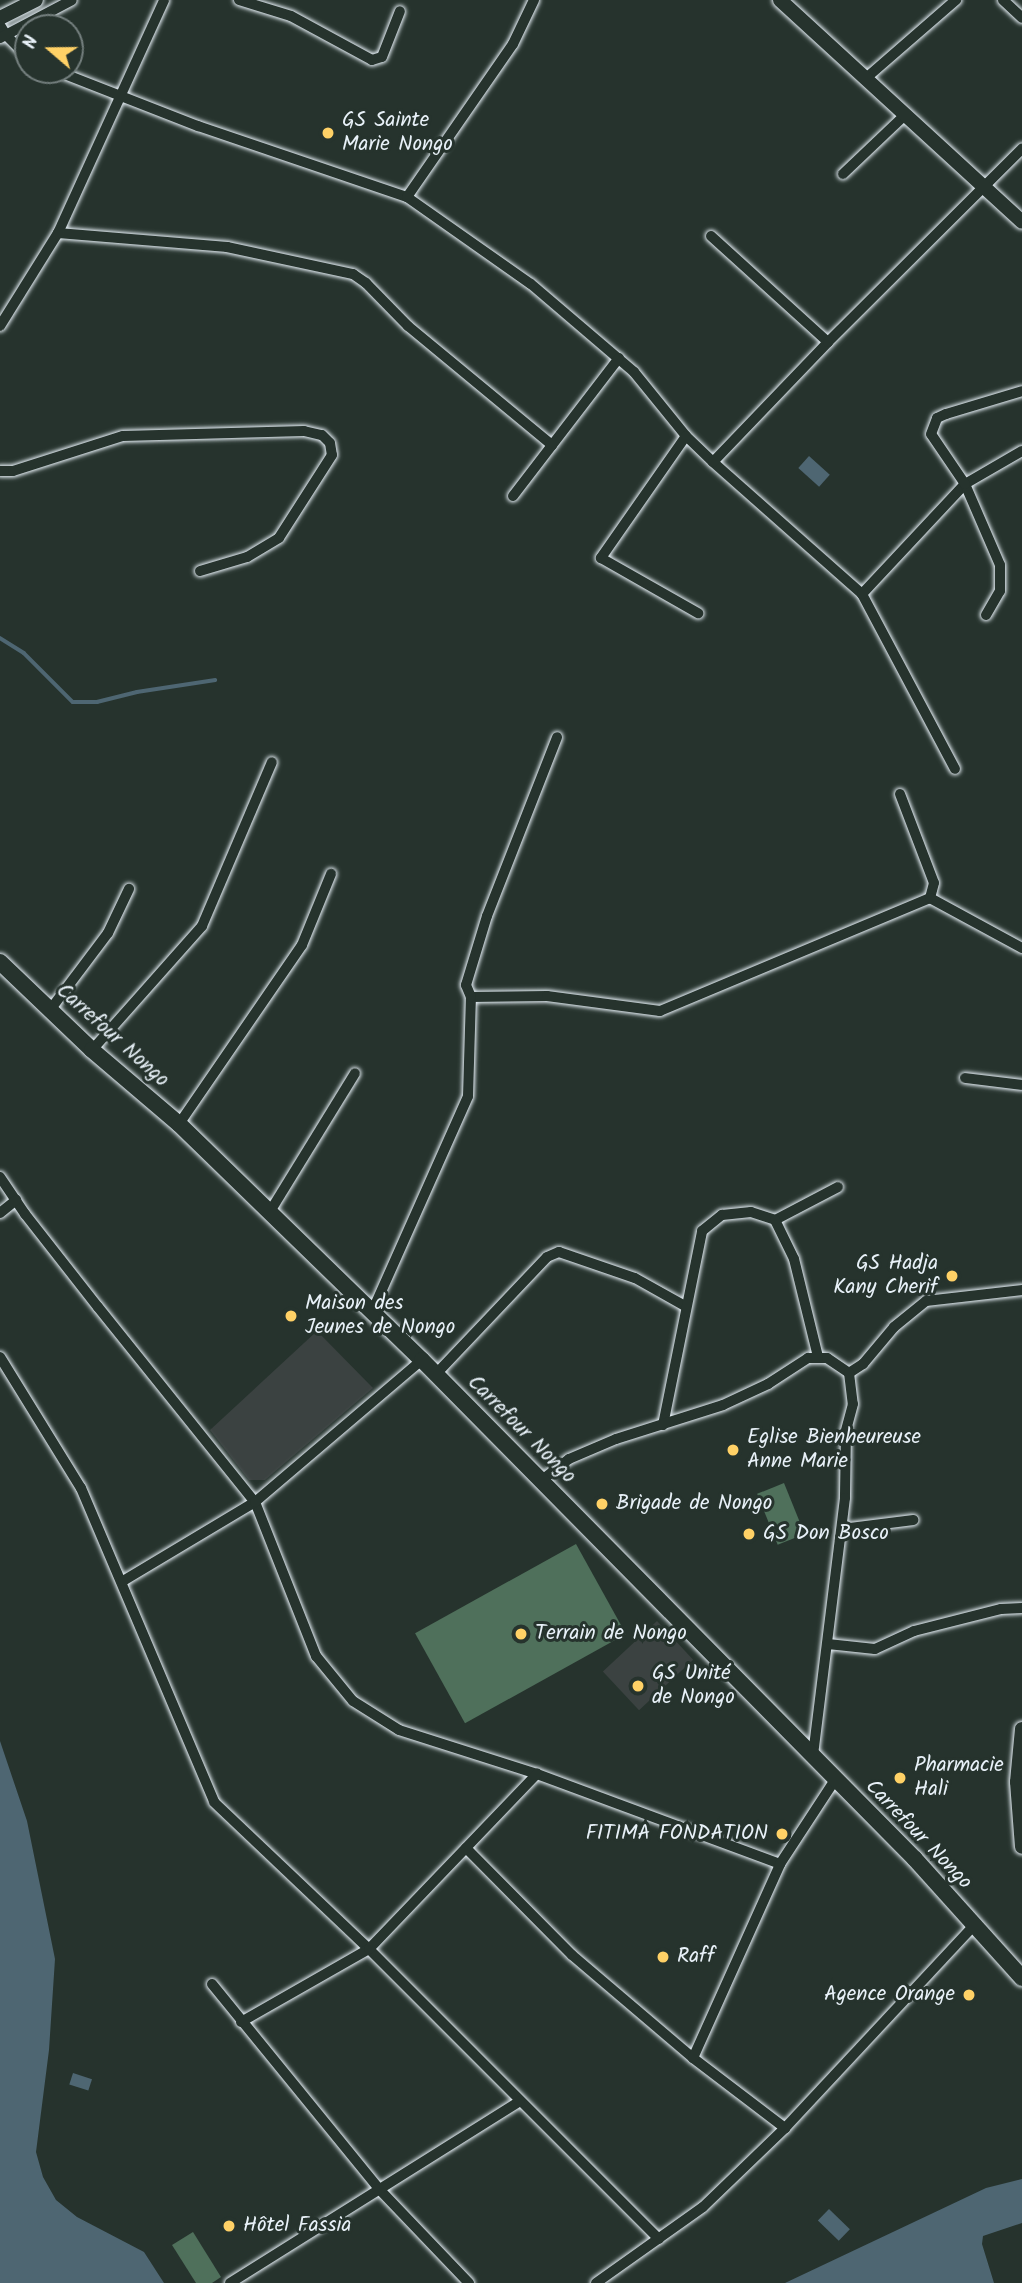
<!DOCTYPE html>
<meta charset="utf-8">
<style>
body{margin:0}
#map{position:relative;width:1022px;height:2283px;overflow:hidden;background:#26332d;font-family:Kalam,sans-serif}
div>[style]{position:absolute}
.built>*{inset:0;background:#3b4241;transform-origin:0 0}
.green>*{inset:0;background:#4f705b;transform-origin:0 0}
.water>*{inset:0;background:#4e6672;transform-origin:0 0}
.stream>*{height:3.5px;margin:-1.75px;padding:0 1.75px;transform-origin:1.75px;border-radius:1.75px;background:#4e6672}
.roads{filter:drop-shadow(0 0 2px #e8f1f8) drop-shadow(0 0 2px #e8f1f8)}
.street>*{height:10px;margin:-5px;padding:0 5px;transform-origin:5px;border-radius:5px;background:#26332d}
.secondary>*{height:14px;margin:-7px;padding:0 7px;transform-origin:7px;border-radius:7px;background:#26332d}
.primary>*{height:16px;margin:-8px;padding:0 8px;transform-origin:8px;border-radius:8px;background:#26332d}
.dots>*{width:19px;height:19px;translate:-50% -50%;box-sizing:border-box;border:4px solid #26332d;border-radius:50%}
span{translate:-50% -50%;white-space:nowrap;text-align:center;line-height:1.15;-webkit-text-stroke:6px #26332d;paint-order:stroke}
.poi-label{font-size:21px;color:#e8f1f8}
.left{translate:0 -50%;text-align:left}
.right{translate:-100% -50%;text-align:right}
.street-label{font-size:21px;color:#e8f1f8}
.north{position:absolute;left:14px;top:14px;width:70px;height:70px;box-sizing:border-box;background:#26332d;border:2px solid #747f7e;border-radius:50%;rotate:290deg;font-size:19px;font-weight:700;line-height:28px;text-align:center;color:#e8f1f8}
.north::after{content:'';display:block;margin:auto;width:24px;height:32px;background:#ffd166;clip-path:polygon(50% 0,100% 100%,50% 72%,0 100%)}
</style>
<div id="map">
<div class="built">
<div style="clip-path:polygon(317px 1331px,373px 1388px,265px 1480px,249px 1480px,210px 1430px)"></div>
<div style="left:657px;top:1621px;width:53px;height:74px;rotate:47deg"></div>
</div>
<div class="green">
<div style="left:784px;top:1483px;width:55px;height:29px;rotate:68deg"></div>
<div style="left:576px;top:1544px;width:103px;height:184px;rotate:61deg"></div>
<div style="clip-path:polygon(193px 2232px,221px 2277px,212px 2283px,196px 2283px,172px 2245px)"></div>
</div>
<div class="water">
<div style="left:809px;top:456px;width:28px;height:16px;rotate:42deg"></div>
<div style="clip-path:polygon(0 1741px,27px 1821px,55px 1959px,49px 2050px,36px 2152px,43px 2177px,56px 2200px,77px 2217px,144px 2252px,164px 2283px,0 2283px)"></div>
<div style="left:73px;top:2073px;width:20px;height:12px;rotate:18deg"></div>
<div style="clip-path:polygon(1022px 2179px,1022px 2223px,983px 2236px,982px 2244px,994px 2283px,785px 2283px,986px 2188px)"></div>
<div style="left:829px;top:2209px;width:29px;height:16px;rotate:44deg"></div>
</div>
<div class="stream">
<div style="left:0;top:638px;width:28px;rotate:32deg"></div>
<div style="left:24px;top:653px;width:69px;rotate:45deg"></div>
<div style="left:73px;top:702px;width:24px"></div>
<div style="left:97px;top:702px;width:41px;rotate:-14deg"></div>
<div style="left:137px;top:692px;width:79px;rotate:-8.7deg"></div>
</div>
<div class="roads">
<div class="street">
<div style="left:239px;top:0;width:54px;rotate:17.1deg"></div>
<div style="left:291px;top:16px;width:92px;rotate:28.5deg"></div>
<div style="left:372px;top:60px;width:10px;rotate:-17deg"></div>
<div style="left:382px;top:57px;width:49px;rotate:-68.6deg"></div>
<div style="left:1003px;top:0;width:26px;rotate:43deg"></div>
<div style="left:0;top:25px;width:12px;rotate:59deg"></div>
<div style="left:6px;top:35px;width:31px;rotate:45deg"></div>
<div style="left:0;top:38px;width:81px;rotate:-27.8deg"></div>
<div style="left:54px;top:70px;width:155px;rotate:21.3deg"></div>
<div style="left:198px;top:126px;width:221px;rotate:18.8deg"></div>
<div style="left:407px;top:197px;width:151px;rotate:35.1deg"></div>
<div style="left:531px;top:284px;width:135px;rotate:40.5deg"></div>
<div style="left:634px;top:372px;width:82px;rotate:50.9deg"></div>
<div style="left:686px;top:436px;width:37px;rotate:44deg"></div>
<div style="left:713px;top:462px;width:199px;rotate:41.5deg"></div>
<div style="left:862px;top:594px;width:198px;rotate:62deg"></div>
<div style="left:865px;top:79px;width:121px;rotate:-41deg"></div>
<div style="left:843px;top:174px;width:84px;rotate:-43.6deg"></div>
<div style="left:407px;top:197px;width:186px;rotate:-55.3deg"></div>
<div style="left:513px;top:44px;width:49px;rotate:-64.5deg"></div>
<div style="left:58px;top:233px;width:170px;rotate:4.7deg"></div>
<div style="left:227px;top:247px;width:129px;rotate:12.1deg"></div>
<div style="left:353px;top:274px;width:16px;rotate:35deg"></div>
<div style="left:366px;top:283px;width:60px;rotate:45.7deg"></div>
<div style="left:408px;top:326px;width:187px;rotate:39.6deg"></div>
<div style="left:711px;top:236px;width:158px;rotate:42.2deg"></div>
<div style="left:0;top:326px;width:110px;rotate:-58.1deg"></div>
<div style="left:58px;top:233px;width:256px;rotate:-65.5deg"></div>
<div style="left:686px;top:436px;width:149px;rotate:124.9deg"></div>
<div style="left:601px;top:558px;width:112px;rotate:29.6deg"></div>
<div style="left:713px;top:462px;width:166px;rotate:-46.2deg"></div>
<div style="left:828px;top:342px;width:274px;rotate:-44.9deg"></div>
<div style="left:0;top:471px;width:13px"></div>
<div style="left:13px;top:471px;width:115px;rotate:-17.7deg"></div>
<div style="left:123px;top:436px;width:181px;rotate:-1.6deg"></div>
<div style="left:304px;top:431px;width:18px;rotate:13deg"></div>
<div style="left:322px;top:435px;width:11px;rotate:45deg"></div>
<div style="left:330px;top:443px;width:12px;rotate:81deg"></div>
<div style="left:332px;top:455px;width:98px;rotate:122.6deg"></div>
<div style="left:279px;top:538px;width:37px;rotate:149deg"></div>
<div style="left:247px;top:557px;width:49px;rotate:163.4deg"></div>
<div style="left:513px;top:496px;width:174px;rotate:-52.5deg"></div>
<div style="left:862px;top:594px;width:151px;rotate:-46.9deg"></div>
<div style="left:965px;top:484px;width:66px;rotate:-30.1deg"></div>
<div style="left:986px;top:615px;width:28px;rotate:-60deg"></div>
<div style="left:1000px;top:591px;width:26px;rotate:-90deg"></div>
<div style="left:1000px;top:565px;width:88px;rotate:-113.4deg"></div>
<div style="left:965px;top:484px;width:60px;rotate:-124.2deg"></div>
<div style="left:931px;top:434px;width:17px;rotate:-69deg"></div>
<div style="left:937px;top:418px;width:10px;rotate:-24deg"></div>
<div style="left:946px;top:414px;width:79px;rotate:-16.8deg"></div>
<div style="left:900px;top:794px;width:95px;rotate:69.1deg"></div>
<div style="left:934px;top:883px;width:16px;rotate:105deg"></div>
<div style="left:471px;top:997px;width:76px;rotate:-0.8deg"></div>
<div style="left:547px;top:996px;width:114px;rotate:7.6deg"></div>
<div style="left:660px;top:1011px;width:293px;rotate:-22.7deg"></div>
<div style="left:930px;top:898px;width:105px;rotate:28.5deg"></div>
<div style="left:50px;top:1010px;width:96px;rotate:-53deg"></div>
<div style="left:108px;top:933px;width:49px;rotate:-64.5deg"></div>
<div style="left:92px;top:1050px;width:166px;rotate:-48.4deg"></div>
<div style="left:202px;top:926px;width:178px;rotate:-66.9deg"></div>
<div style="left:965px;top:1078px;width:57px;rotate:7deg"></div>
<div style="left:179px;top:1124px;width:217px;rotate:-55.5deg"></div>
<div style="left:302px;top:945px;width:77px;rotate:-67.8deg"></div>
<div style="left:0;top:1177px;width:45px;rotate:56deg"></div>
<div style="left:25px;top:1214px;width:118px;rotate:51.9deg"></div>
<div style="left:98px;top:1307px;width:250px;rotate:51.2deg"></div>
<div style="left:255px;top:1502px;width:166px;rotate:68.4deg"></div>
<div style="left:316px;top:1656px;width:58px;rotate:50.6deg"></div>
<div style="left:353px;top:1701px;width:54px;rotate:32.2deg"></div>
<div style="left:399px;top:1730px;width:145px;rotate:17.7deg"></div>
<div style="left:537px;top:1774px;width:259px;rotate:20.3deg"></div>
<div style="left:0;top:1213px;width:21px;rotate:-39deg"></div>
<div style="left:269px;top:1213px;width:164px;rotate:-58.4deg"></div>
<div style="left:775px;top:1220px;width:71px;rotate:-27.6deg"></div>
<div style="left:372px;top:1312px;width:236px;rotate:-66deg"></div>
<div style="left:468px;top:1096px;width:99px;rotate:-88.3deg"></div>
<div style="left:471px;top:997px;width:13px;rotate:-113deg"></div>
<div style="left:466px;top:985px;width:72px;rotate:-73.1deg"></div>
<div style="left:487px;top:916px;width:192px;rotate:-68.6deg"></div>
<div style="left:0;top:1357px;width:154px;rotate:58.3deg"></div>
<div style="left:81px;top:1488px;width:341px;rotate:67deg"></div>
<div style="left:214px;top:1802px;width:214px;rotate:43.5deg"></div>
<div style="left:369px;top:1949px;width:410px;rotate:45deg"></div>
<div style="left:849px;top:1373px;width:17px;rotate:-33deg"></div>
<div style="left:863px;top:1364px;width:48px;rotate:-50deg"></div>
<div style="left:894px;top:1327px;width:41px;rotate:-39.1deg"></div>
<div style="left:926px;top:1301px;width:97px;rotate:-6.5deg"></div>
<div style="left:436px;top:1374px;width:161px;rotate:-46.5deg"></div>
<div style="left:547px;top:1257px;width:13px;rotate:-23deg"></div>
<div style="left:559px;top:1252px;width:80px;rotate:18.9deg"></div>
<div style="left:635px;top:1278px;width:57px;rotate:29.2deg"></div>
<div style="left:663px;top:1425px;width:198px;rotate:-78.6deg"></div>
<div style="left:702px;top:1231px;width:26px;rotate:-39deg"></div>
<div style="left:722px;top:1215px;width:29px;rotate:-6deg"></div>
<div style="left:751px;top:1212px;width:25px;rotate:18deg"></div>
<div style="left:775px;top:1220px;width:43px;rotate:64deg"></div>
<div style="left:794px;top:1259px;width:101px;rotate:76.2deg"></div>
<div style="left:542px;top:1480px;width:34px;rotate:-38deg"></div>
<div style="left:569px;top:1459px;width:51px;rotate:-23.1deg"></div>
<div style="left:616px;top:1439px;width:112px;rotate:-17.6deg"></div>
<div style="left:723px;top:1405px;width:50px;rotate:-25deg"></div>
<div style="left:768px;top:1384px;width:48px;rotate:-33deg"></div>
<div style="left:808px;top:1358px;width:19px"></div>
<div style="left:827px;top:1358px;width:27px;rotate:34deg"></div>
<div style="left:849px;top:1373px;width:31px;rotate:83deg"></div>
<div style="left:853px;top:1404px;width:28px;rotate:105deg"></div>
<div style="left:846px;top:1431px;width:67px;rotate:90.9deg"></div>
<div style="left:845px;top:1498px;width:259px;rotate:97.1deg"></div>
<div style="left:842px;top:1529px;width:72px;rotate:-7.2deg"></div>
<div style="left:123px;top:1581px;width:154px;rotate:-30.9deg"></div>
<div style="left:255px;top:1502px;width:219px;rotate:-40.4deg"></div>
<div style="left:828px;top:1644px;width:47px;rotate:6.1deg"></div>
<div style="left:875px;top:1649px;width:43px;rotate:-24.8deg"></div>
<div style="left:914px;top:1631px;width:90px;rotate:-14.2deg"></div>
<div style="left:1001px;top:1609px;width:21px;rotate:-3deg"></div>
<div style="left:466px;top:1848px;width:151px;rotate:45.3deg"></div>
<div style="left:572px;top:1955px;width:159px;rotate:40.4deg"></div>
<div style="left:693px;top:2058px;width:116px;rotate:37.3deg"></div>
<div style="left:212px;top:1984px;width:266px;rotate:50.8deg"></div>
<div style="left:380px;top:2190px;width:129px;rotate:46.3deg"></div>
<div style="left:241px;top:2022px;width:147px;rotate:-29.7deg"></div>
<div style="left:369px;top:1949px;width:243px;rotate:-46.2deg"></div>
<div style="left:693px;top:2058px;width:213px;rotate:-65.8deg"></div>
<div style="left:780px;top:1864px;width:100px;rotate:-56.8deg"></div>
<div style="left:230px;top:2283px;width:342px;rotate:-32.1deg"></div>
<div style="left:596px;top:2283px;width:131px;rotate:-35.4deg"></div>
<div style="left:703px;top:2207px;width:114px;rotate:-43.9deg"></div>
<div style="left:785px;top:2128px;width:279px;rotate:-47deg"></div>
</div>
<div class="secondary">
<div style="left:780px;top:0;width:328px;rotate:42.5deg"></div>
<div style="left:0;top:18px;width:40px;rotate:-26.6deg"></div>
<div style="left:1022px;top:1729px;width:53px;rotate:95.4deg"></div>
<div style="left:1017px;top:1782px;width:65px;rotate:85.6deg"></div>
</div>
<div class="primary">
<div style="left:0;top:962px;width:127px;rotate:43.7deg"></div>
<div style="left:92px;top:1050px;width:114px;rotate:40.4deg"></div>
<div style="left:179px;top:1124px;width:339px;rotate:44.2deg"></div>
<div style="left:422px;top:1360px;width:701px;rotate:45.35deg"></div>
<div style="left:915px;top:1859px;width:160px;rotate:48deg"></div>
</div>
</div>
<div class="dots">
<div style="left:328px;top:133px;background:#ffd166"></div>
<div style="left:952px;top:1276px;background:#ffd166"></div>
<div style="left:291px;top:1316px;background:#ffd166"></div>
<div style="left:733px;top:1450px;background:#ffd166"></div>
<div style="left:602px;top:1504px;background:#ffd166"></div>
<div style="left:749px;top:1534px;background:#ffd166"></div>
<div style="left:521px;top:1634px;background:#ffd166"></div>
<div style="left:638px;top:1686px;background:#ffd166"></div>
<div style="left:900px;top:1778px;background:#ffd166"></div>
<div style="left:782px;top:1834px;background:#ffd166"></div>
<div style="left:663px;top:1957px;background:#ffd166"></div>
<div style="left:969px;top:1995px;background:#ffd166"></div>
<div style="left:229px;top:2226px;background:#ffd166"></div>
</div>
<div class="poi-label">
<span class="left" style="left:342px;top:133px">GS Sainte<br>Marie Nongo</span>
<span class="right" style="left:938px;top:1276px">GS Hadja<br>Kany Cherif</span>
<span class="left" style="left:305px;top:1316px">Maison des<br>Jeunes de Nongo</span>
<span class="left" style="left:747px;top:1450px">Eglise Bienheureuse<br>Anne Marie</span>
<span class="left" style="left:616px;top:1504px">Brigade de Nongo</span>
<span class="left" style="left:763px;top:1534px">GS Don Bosco</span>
<span class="left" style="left:535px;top:1634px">Terrain de Nongo</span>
<span class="left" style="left:652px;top:1686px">GS Unité<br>de Nongo</span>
<span class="left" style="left:914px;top:1778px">Pharmacie<br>Hali</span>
<span class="right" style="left:768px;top:1834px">FITIMA FONDATION</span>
<span class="left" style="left:677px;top:1957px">Raff</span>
<span class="right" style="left:955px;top:1995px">Agence Orange</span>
<span class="left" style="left:243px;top:2226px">Hôtel Fassia</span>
</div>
<div class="street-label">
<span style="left:112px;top:1036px;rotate:42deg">Carrefour Nongo</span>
<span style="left:521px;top:1430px;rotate:45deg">Carrefour Nongo</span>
<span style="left:918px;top:1835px;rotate:46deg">Carrefour Nongo</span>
</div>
<div class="north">N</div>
</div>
